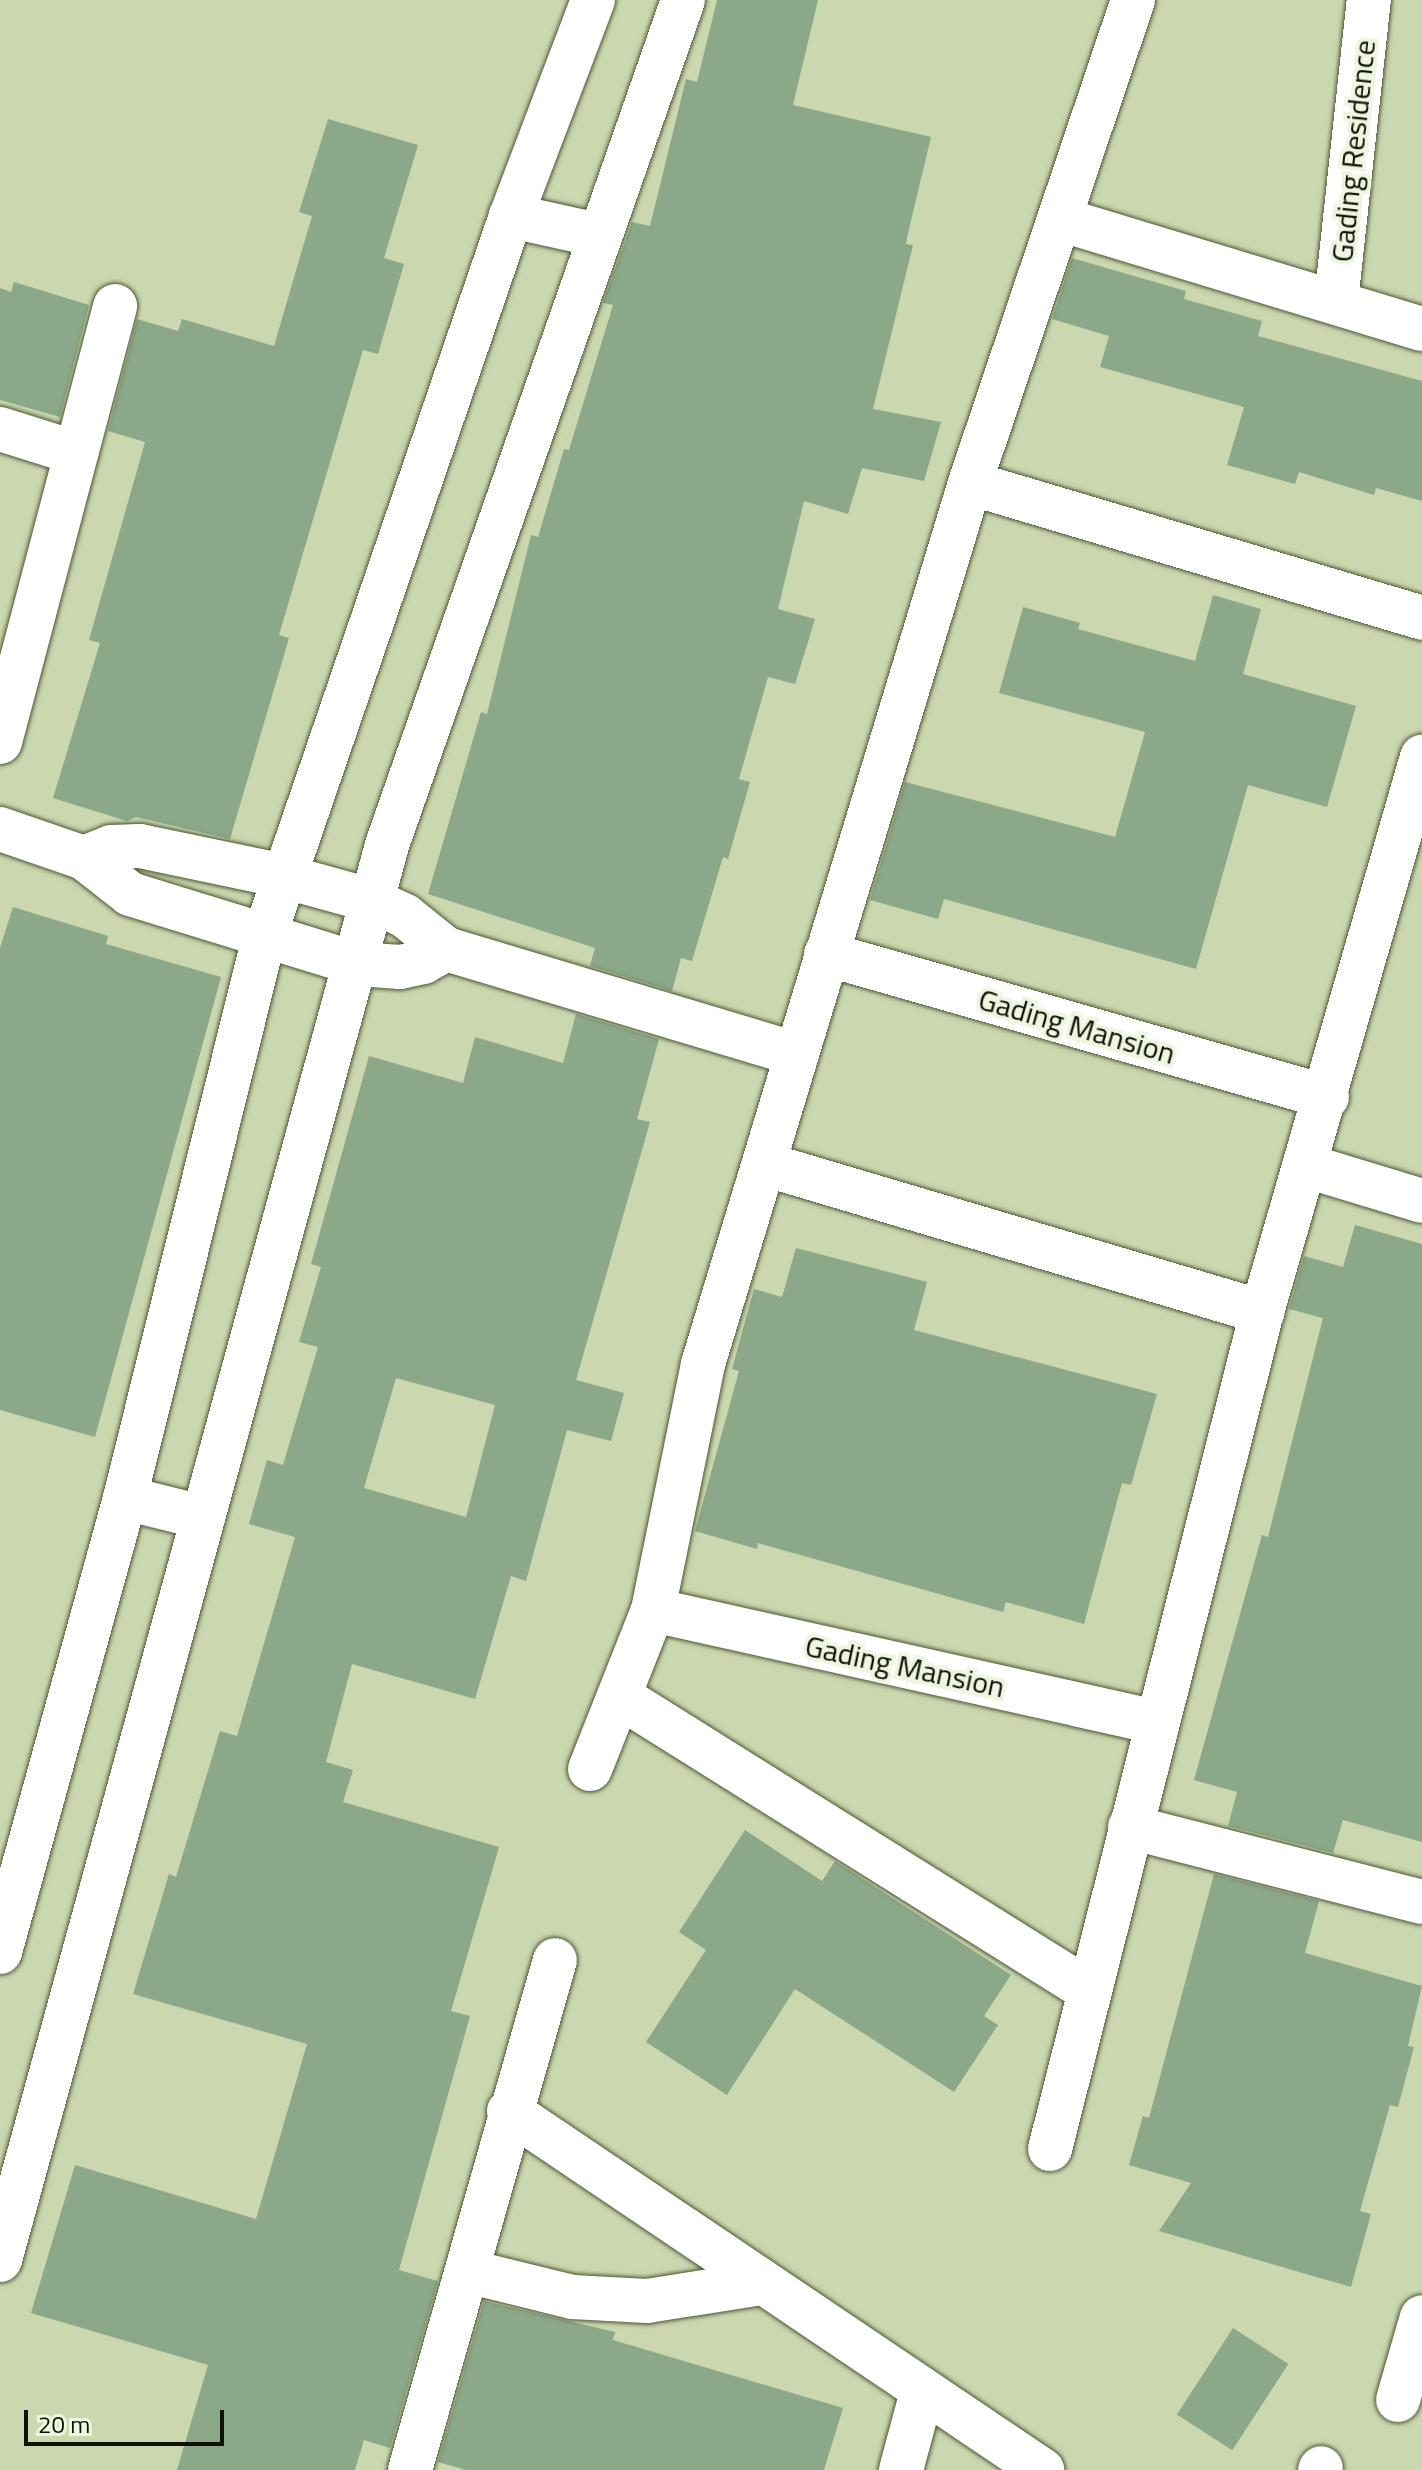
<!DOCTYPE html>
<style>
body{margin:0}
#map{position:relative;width:1422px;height:2470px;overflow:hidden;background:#cad7af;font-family:"Titillium Web",sans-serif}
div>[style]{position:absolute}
.building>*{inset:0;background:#8ba888;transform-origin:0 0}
.roads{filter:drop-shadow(0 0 2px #4c5734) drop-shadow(0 0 2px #4c5734)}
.minor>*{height:44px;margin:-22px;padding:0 22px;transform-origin:22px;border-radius:22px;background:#fff}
span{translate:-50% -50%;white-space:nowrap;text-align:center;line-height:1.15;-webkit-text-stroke:8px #eef5e1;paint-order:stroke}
.street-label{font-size:30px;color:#0f1306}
.scale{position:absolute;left:24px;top:2410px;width:200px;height:36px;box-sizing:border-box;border:4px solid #0f1306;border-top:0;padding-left:10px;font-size:24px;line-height:28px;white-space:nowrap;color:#0f1306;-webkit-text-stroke:6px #eef5e1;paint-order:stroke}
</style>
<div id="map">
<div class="building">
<div style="clip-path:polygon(717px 0,818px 0,793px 105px,931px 137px,908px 233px,906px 244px,913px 245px,873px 409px,941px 422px,924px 481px,862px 468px,848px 514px,804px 501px,778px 609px,815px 619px,795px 684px,768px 677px,739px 779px,750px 782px,728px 859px,723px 857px,692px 961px,681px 958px,672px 991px,590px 966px,595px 948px,428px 894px,481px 712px,487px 714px,531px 535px,538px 537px,564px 449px,569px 450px,613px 305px,603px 303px,632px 222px,650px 226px,686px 79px,697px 82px)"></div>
<div style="clip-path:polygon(328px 119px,418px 145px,384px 258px,404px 264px,378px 354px,363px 350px,279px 635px,289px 638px,230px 839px,136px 817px,127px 821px,53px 798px,100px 643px,89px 640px,145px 442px,108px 431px,137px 319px,178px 331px,182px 319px,274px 346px,312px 216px,299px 212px)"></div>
<div style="clip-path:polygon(1072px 258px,1186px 291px,1184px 299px,1262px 321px,1258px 336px,1422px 381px,1422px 501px,1376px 488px,1374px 495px,1299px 472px,1295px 484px,1227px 465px,1244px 407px,1100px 367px,1109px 336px,1052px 319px)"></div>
<div style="clip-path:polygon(14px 282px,89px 305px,60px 417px,0 400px,0 288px,11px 292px)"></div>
<div style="clip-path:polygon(1213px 595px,1261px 609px,1243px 674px,1356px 706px,1327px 807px,1248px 785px,1196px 969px,944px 899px,938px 919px,870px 900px,905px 782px,1115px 837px,1145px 732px,999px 693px,1023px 607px,1080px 623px,1078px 629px,1195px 661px)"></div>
<div style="clip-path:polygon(13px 907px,108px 936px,106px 944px,221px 977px,95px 1437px,0 1410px,0 948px)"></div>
<div style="clip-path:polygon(evenodd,576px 1014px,659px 1039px,637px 1119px,650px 1122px,576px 1380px,624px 1393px,611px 1441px,567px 1430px,526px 1581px,511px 1576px,475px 1699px,352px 1664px,326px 1762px,353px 1770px,343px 1802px,499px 1847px,451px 2011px,470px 2016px,399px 2270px,438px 2281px,390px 2448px,364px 2440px,355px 2470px,177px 2470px,208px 2365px,31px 2313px,75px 2165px,256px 2219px,307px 2044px,133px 1994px,169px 1874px,176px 1877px,220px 1731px,237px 1736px,295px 1537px,249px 1524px,267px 1460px,283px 1465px,318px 1347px,299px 1342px,321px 1267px,311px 1264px,369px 1056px,463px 1083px,475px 1037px,563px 1063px,576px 1014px,396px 1378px,495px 1405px,466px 1517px,364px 1488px,396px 1378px)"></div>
<div style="clip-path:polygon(1355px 1225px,1422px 1244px,1422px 1842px,1343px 1820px,1333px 1853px,1228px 1826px,1237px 1792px,1194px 1780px,1262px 1535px,1268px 1537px,1323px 1318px,1289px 1309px,1304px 1256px,1343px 1267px)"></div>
<div style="clip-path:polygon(796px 1248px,927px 1282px,914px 1330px,1157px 1394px,1131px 1485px,1122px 1483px,1084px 1624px,1006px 1602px,1003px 1612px,758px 1543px,757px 1549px,695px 1531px,739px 1371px,732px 1369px,754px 1289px,782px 1297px)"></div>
<div style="clip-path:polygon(745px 1830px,822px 1881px,835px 1861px,1011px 1975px,984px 2016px,998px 2025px,954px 2092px,795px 1989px,727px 2095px,646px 2042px,706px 1950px,679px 1932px)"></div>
<div style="clip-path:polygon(1214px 1874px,1319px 1901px,1305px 1953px,1422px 1986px,1408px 2046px,1414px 2047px,1398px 2107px,1390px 2105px,1360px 2211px,1371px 2214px,1351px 2287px,1159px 2231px,1191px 2183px,1129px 2165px,1143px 2116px,1149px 2118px)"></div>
<div style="clip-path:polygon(484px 2301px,615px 2332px,613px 2340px,843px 2408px,824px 2470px,466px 2470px,438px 2462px)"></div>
<div style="left:1233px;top:2328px;width:66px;height:103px;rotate:33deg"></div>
</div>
<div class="roads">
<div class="minor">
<div style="left:511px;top:216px;width:89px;rotate:12.3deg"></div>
<div style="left:1063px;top:220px;width:375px;rotate:16.9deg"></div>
<div style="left:1336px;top:302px;width:304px;rotate:-83.8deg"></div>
<div style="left:0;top:429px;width:80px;rotate:17.5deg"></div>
<div style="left:970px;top:483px;width:472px;rotate:16.6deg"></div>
<div style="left:0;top:742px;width:451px;rotate:-75.2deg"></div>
<div style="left:0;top:829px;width:89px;rotate:19deg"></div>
<div style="left:84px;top:858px;width:58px;rotate:38deg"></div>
<div style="left:130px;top:894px;width:239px;rotate:17.1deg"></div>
<div style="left:358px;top:964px;width:42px;rotate:4.1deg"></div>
<div style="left:400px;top:967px;width:24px;rotate:-12deg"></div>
<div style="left:423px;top:962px;width:26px;rotate:-29deg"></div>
<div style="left:84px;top:858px;width:29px;rotate:-22deg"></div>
<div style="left:111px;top:847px;width:29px;rotate:-2deg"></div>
<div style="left:140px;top:846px;width:146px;rotate:11.8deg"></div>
<div style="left:283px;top:876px;width:93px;rotate:15.5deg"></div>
<div style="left:373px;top:901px;width:35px;rotate:25deg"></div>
<div style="left:405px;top:916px;width:53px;rotate:38.8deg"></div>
<div style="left:446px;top:949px;width:366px;rotate:16.7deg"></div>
<div style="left:826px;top:954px;width:521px;rotate:15.93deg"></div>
<div style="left:764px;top:1164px;width:520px;rotate:16.55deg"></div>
<div style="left:1307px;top:1166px;width:120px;rotate:16.9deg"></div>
<div style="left:125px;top:1498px;width:78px;rotate:14deg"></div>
<div style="left:653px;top:1610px;width:515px;rotate:12.55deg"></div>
<div style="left:622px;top:1698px;width:550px;rotate:32.07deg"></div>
<div style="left:590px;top:1769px;width:171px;rotate:-68.4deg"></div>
<div style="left:653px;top:1610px;width:251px;rotate:-78.5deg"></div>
<div style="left:703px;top:1364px;width:921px;rotate:-73.14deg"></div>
<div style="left:970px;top:483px;width:510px;rotate:-71.35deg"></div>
<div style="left:1130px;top:1827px;width:301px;rotate:14.4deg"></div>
<div style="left:0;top:1952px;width:471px;rotate:-74.6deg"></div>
<div style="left:125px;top:1498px;width:578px;rotate:-76.08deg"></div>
<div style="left:264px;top:937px;width:762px;rotate:-71.09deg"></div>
<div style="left:511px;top:216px;width:231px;rotate:-69.2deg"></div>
<div style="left:509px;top:2111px;width:643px;rotate:33.96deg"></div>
<div style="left:1050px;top:2149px;width:863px;rotate:-75.79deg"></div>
<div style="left:1262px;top:1312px;width:578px;rotate:-73.92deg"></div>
<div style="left:0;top:2260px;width:1467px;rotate:-74.7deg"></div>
<div style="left:387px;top:845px;width:895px;rotate:-70.69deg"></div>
<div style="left:467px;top:2271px;width:108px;rotate:13.9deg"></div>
<div style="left:572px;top:2297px;width:75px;rotate:3.1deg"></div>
<div style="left:647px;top:2301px;width:116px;rotate:-8.9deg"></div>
<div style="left:1398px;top:2400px;width:86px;rotate:-73.9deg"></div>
<div style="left:410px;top:2470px;width:530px;rotate:-74.13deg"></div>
<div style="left:901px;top:2470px;width:81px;rotate:-74.9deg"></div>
<div style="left:1320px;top:2470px;width:2px;rotate:-63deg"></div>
</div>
</div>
<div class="street-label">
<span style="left:1353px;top:151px;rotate:-84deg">Gading Residence</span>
<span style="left:1077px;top:1026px;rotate:16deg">Gading Mansion</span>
<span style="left:905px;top:1666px;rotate:12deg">Gading Mansion</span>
</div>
<div class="scale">20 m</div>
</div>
